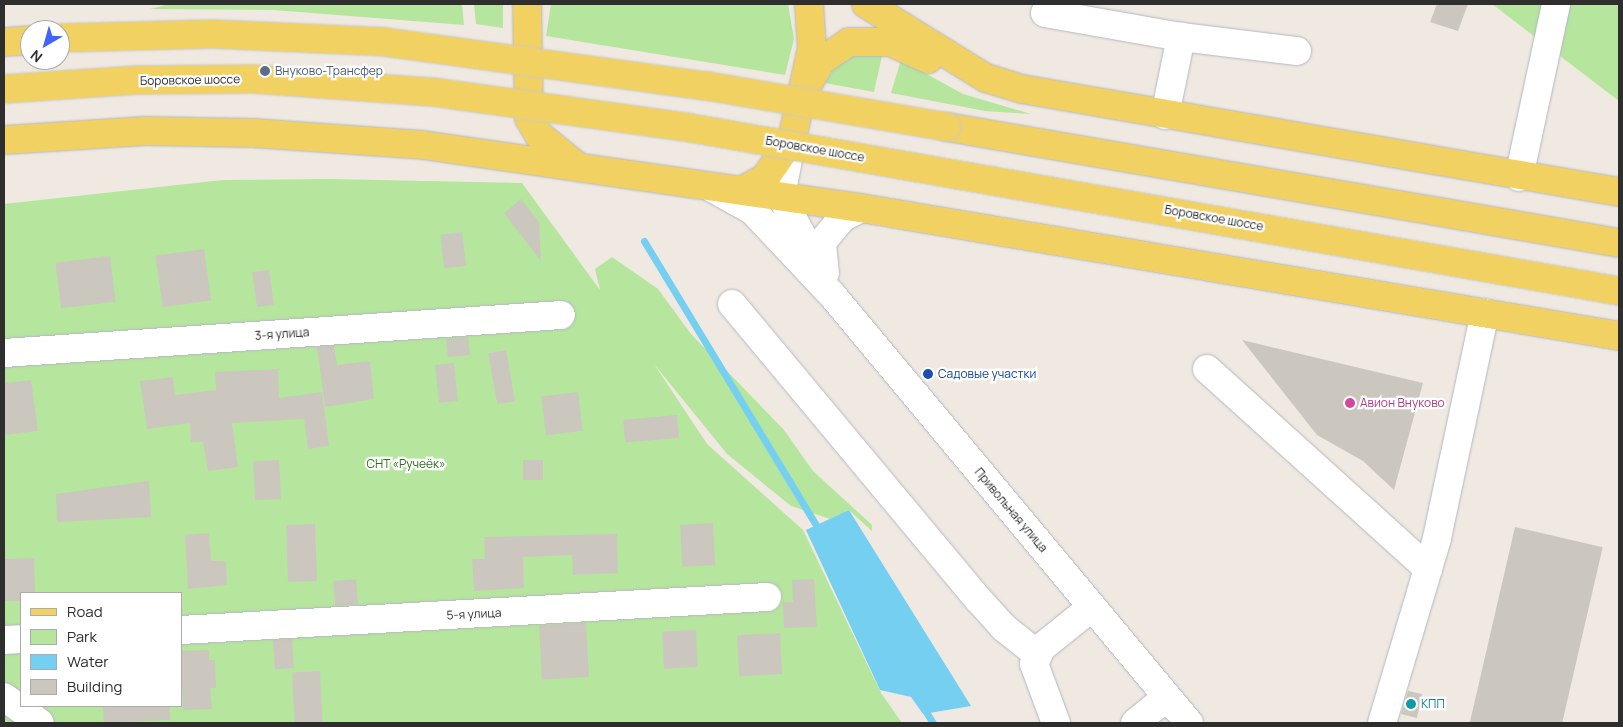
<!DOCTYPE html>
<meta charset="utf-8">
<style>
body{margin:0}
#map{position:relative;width:1623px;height:727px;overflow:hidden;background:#efe9e1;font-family:Manrope,sans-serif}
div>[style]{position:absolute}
.green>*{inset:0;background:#b6e59e}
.water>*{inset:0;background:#75cff0}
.stream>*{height:7px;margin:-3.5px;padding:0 3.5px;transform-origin:3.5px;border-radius:3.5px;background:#75cff0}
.building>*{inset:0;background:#cbc7bf;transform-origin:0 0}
.roads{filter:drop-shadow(0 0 1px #b4b7c1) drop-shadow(0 0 1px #b4b7c1)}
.minor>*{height:28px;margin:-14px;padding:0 14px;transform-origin:14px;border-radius:14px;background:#fff}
.major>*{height:28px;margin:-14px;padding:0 14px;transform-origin:14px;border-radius:14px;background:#f2d163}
.bridges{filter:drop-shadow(0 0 1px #c9c9c9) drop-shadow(0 0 1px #c9c9c9)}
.major-bridge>*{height:28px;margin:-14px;padding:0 14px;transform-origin:14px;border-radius:14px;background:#f2d163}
.dots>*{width:14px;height:14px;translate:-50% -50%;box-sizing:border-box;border:2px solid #fff;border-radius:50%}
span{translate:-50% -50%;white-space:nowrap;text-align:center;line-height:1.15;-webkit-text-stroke:4.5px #fff;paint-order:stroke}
.service-label{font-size:12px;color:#4e5e75}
.left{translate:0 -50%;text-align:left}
.street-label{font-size:12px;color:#2e2e2e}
.transit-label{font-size:12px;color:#164399}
.hotel-label{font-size:12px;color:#b23c85}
.park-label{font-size:12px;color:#2c6e1b}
.culture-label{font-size:12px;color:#0d838f}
.frame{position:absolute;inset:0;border:5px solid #2e2e2e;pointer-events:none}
.legend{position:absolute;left:20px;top:592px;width:162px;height:115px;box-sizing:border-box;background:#fff;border:1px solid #ababab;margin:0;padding:6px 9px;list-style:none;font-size:15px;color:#2e2e2e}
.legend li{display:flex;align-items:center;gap:10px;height:25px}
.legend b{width:25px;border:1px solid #ababab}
.north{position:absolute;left:20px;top:20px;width:50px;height:50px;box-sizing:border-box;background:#fff;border:1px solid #ababab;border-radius:50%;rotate:218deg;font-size:14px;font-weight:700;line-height:20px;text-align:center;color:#2e2e2e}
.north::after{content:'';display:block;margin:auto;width:18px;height:22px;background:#4264fb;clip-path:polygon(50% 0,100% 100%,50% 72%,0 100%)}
</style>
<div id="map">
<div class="green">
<div style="clip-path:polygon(170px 4px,462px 4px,464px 25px,274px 10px,150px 9px)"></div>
<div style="clip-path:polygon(474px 4px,503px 4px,503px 28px,476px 24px)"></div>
<div style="clip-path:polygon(551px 4px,788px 4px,794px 39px,785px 75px,546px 36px)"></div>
<div style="clip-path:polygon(1492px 4px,1619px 4px,1619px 101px)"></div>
<div style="clip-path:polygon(883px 51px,874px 92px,825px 83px,842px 54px)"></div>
<div style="clip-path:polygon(901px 60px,963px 94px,1031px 114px,985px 111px,891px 93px)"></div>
<div style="clip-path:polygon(evenodd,330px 179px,522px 183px,600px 290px,595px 269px,612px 257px,658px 289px,691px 334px,784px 430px,813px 471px,872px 525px,872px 531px,849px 510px,830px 519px,791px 506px,727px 454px,654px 364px,707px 444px,803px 530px,881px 693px,902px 723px,4px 723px,4px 204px,223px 180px,330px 179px,21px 593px,181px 593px,181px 706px,21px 706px,21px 593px)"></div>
</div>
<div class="water">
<div style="clip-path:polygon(849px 510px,971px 706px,923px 714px,911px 697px,880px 690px,806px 530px)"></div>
</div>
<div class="stream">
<div style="left:644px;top:241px;width:340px;rotate:58.8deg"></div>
<div style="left:923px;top:707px;width:19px;rotate:58deg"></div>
</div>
<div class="building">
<div style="clip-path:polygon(1437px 4px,1468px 4px,1458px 31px,1430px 22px)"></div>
<div style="clip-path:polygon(521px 199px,539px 222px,541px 261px,504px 213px)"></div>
<div style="left:462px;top:232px;width:34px;height:22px;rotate:83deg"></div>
<div style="left:204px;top:249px;width:52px;height:49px;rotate:82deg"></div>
<div style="left:110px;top:256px;width:46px;height:55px;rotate:83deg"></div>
<div style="left:269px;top:270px;width:35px;height:17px;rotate:82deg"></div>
<div style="left:468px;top:337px;width:18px;height:22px;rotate:84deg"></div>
<div style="clip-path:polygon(1242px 340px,1423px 383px,1394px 490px,1363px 461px,1317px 435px)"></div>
<div style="clip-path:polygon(334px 346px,337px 365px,370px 361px,374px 399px,325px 407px,317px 347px)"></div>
<div style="left:506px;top:350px;width:52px;height:18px;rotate:80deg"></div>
<div style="left:454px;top:363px;width:38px;height:19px;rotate:84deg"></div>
<div style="clip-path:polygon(278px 369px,279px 398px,322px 392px,329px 446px,308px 449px,304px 419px,232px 423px,238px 467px,208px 471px,203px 442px,191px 442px,190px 423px,147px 429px,140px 381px,173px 377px,175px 395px,216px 390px,215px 372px)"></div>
<div style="clip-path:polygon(31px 380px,38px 431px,4px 435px,4px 383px)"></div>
<div style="left:578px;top:392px;width:39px;height:37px;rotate:83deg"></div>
<div style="left:677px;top:415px;width:23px;height:54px;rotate:85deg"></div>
<div style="left:279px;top:460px;width:39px;height:26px;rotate:87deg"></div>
<div style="left:543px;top:460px;width:20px;height:20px;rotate:90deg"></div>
<div style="clip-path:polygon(149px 481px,151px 517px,57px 522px,56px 494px)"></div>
<div style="left:713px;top:523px;width:42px;height:33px;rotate:87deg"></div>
<div style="left:315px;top:524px;width:57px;height:29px;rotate:88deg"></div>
<div style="left:1515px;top:527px;width:90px;height:201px;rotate:13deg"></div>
<div style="clip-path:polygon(209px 533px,211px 561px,226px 561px,227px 585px,188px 589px,185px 535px)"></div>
<div style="clip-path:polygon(617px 534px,618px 573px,573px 575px,572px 555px,523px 557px,524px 588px,474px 591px,472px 559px,485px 559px,484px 537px)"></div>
<div style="clip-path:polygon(34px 558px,35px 593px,21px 593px,21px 601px,4px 601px,4px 559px)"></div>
<div style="left:356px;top:579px;width:25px;height:23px;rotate:85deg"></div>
<div style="clip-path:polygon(814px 579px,817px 627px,784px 628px,783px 602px,793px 602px,792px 580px)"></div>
<div style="left:586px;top:623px;width:54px;height:47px;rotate:87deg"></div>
<div style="left:696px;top:630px;width:37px;height:34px;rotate:87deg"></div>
<div style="left:780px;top:633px;width:41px;height:43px;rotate:87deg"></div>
<div style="left:292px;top:639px;width:29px;height:19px;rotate:86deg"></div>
<div style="clip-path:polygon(209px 650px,209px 660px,215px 660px,216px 688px,210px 688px,212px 709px,183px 710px,181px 651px)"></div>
<div style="left:320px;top:671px;width:52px;height:28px;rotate:87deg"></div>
<div style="clip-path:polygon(1408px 691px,1422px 694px,1417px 718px,1401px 714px)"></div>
<div style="clip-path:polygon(103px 706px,170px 706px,170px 720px,104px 723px)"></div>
</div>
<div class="roads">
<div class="minor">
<div style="left:1045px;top:13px;width:138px;rotate:10deg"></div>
<div style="left:1181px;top:37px;width:117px;rotate:6.9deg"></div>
<div style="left:1165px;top:115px;width:80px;rotate:-78.4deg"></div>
<div style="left:792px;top:139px;width:58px;rotate:100.9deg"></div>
<div style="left:781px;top:196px;width:86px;rotate:62.2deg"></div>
<div style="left:1519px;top:177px;width:177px;rotate:-77.9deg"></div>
<div style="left:712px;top:188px;width:46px;rotate:28.8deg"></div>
<div style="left:752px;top:210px;width:118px;rotate:46.7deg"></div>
<div style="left:833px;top:296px;width:556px;rotate:50.18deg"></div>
<div style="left:825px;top:273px;width:31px;rotate:-96deg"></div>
<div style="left:822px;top:242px;width:31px;rotate:-50deg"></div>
<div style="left:842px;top:218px;width:21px;rotate:-28deg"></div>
<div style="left:732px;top:304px;width:384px;rotate:50.2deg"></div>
<div style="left:978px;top:599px;width:38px;rotate:48deg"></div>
<div style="left:1003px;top:627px;width:43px;rotate:38.5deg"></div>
<div style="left:4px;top:353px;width:558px;rotate:-3.9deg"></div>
<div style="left:1207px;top:369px;width:298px;rotate:42.1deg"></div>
<div style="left:181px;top:630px;width:587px;rotate:-3.22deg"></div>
<div style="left:4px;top:640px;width:17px;rotate:-3deg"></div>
<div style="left:4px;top:697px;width:44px;rotate:35.8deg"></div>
<div style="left:1056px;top:723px;width:63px;rotate:-110.4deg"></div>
<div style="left:1034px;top:664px;width:17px;rotate:-66deg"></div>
<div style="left:1041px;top:648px;width:65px;rotate:-38.8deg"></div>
<div style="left:1135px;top:723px;width:41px;rotate:-39.1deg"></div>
<div style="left:1382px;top:723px;width:193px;rotate:-73.4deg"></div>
<div style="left:1437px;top:538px;width:230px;rotate:-78deg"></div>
</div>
<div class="major">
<div style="left:527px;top:4px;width:114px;rotate:89deg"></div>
<div style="left:529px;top:118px;width:20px;rotate:60deg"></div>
<div style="left:539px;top:135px;width:49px;rotate:39.2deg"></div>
<div style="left:866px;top:4px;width:141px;rotate:31.7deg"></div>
<div style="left:986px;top:78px;width:38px;rotate:17deg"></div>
<div style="left:1022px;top:89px;width:606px;rotate:9.79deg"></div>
<div style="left:4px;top:42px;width:26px;rotate:-4deg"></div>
<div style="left:802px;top:95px;width:39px;rotate:-61deg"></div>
<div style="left:821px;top:61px;width:34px;rotate:-34deg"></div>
<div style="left:849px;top:42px;width:41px"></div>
<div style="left:890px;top:42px;width:42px;rotate:24.1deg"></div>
<div style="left:947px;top:127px;width:682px;rotate:9.79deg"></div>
<div style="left:4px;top:140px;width:142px;rotate:-3.6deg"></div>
<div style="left:146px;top:131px;width:107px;rotate:1.1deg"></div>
<div style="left:253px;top:133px;width:170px;rotate:4deg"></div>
<div style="left:423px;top:145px;width:443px;rotate:8.2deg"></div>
<div style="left:861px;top:208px;width:769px;rotate:9.58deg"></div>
<div style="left:743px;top:190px;width:25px;rotate:-29deg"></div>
<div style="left:765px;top:178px;width:47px;rotate:-55.3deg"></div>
<div style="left:792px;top:139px;width:93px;rotate:-77.6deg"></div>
<div style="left:812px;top:48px;width:44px;rotate:-93.9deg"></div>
</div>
</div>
<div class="bridges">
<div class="major-bridge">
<div style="left:60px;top:38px;width:152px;rotate:-1.5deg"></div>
<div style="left:212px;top:34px;width:173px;rotate:2.6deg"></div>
<div style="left:385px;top:42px;width:325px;rotate:7.8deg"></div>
<div style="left:707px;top:86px;width:243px;rotate:9.7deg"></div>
<div style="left:4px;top:89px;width:133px;rotate:-3.9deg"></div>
<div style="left:137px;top:80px;width:117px;rotate:-0.5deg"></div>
<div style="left:254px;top:79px;width:179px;rotate:4.2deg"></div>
<div style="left:433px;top:92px;width:254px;rotate:7.9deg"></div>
<div style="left:685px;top:127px;width:948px;rotate:9.96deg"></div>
</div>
</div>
<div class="dots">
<div style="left:265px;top:71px;background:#5c6f8a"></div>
<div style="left:928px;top:374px;background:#1a4fb4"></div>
<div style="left:1350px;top:403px;background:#d1479c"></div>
<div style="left:1411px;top:704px;background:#0f9aa8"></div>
</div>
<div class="service-label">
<span class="left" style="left:275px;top:71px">Внуково-Трансфер</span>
</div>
<div class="street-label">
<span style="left:190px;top:80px;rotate:-1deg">Боровское шоссе</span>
<span style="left:815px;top:149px;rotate:10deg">Боровское шоссе</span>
<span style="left:1214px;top:218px;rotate:10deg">Боровское шоссе</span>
<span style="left:282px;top:334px;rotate:-4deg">3-я улица</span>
<span style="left:1011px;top:510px;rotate:50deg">Привольная улица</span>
<span style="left:474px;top:614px;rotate:-3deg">5-я улица</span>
</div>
<div class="transit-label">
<span class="left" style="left:938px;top:374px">Садовые участки</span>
</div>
<div class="hotel-label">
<span class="left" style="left:1360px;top:403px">Авион Внуково</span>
</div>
<div class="park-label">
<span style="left:406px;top:464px">СНТ «Ручеёк»</span>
</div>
<div class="culture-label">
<span class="left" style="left:1421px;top:704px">КПП</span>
</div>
<div class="frame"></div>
<ul class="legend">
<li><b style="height:6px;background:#f2d163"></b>Road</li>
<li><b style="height:14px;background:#b6e59e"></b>Park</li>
<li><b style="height:14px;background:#75cff0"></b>Water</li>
<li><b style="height:14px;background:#cbc7bf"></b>Building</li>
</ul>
<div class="north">N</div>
</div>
